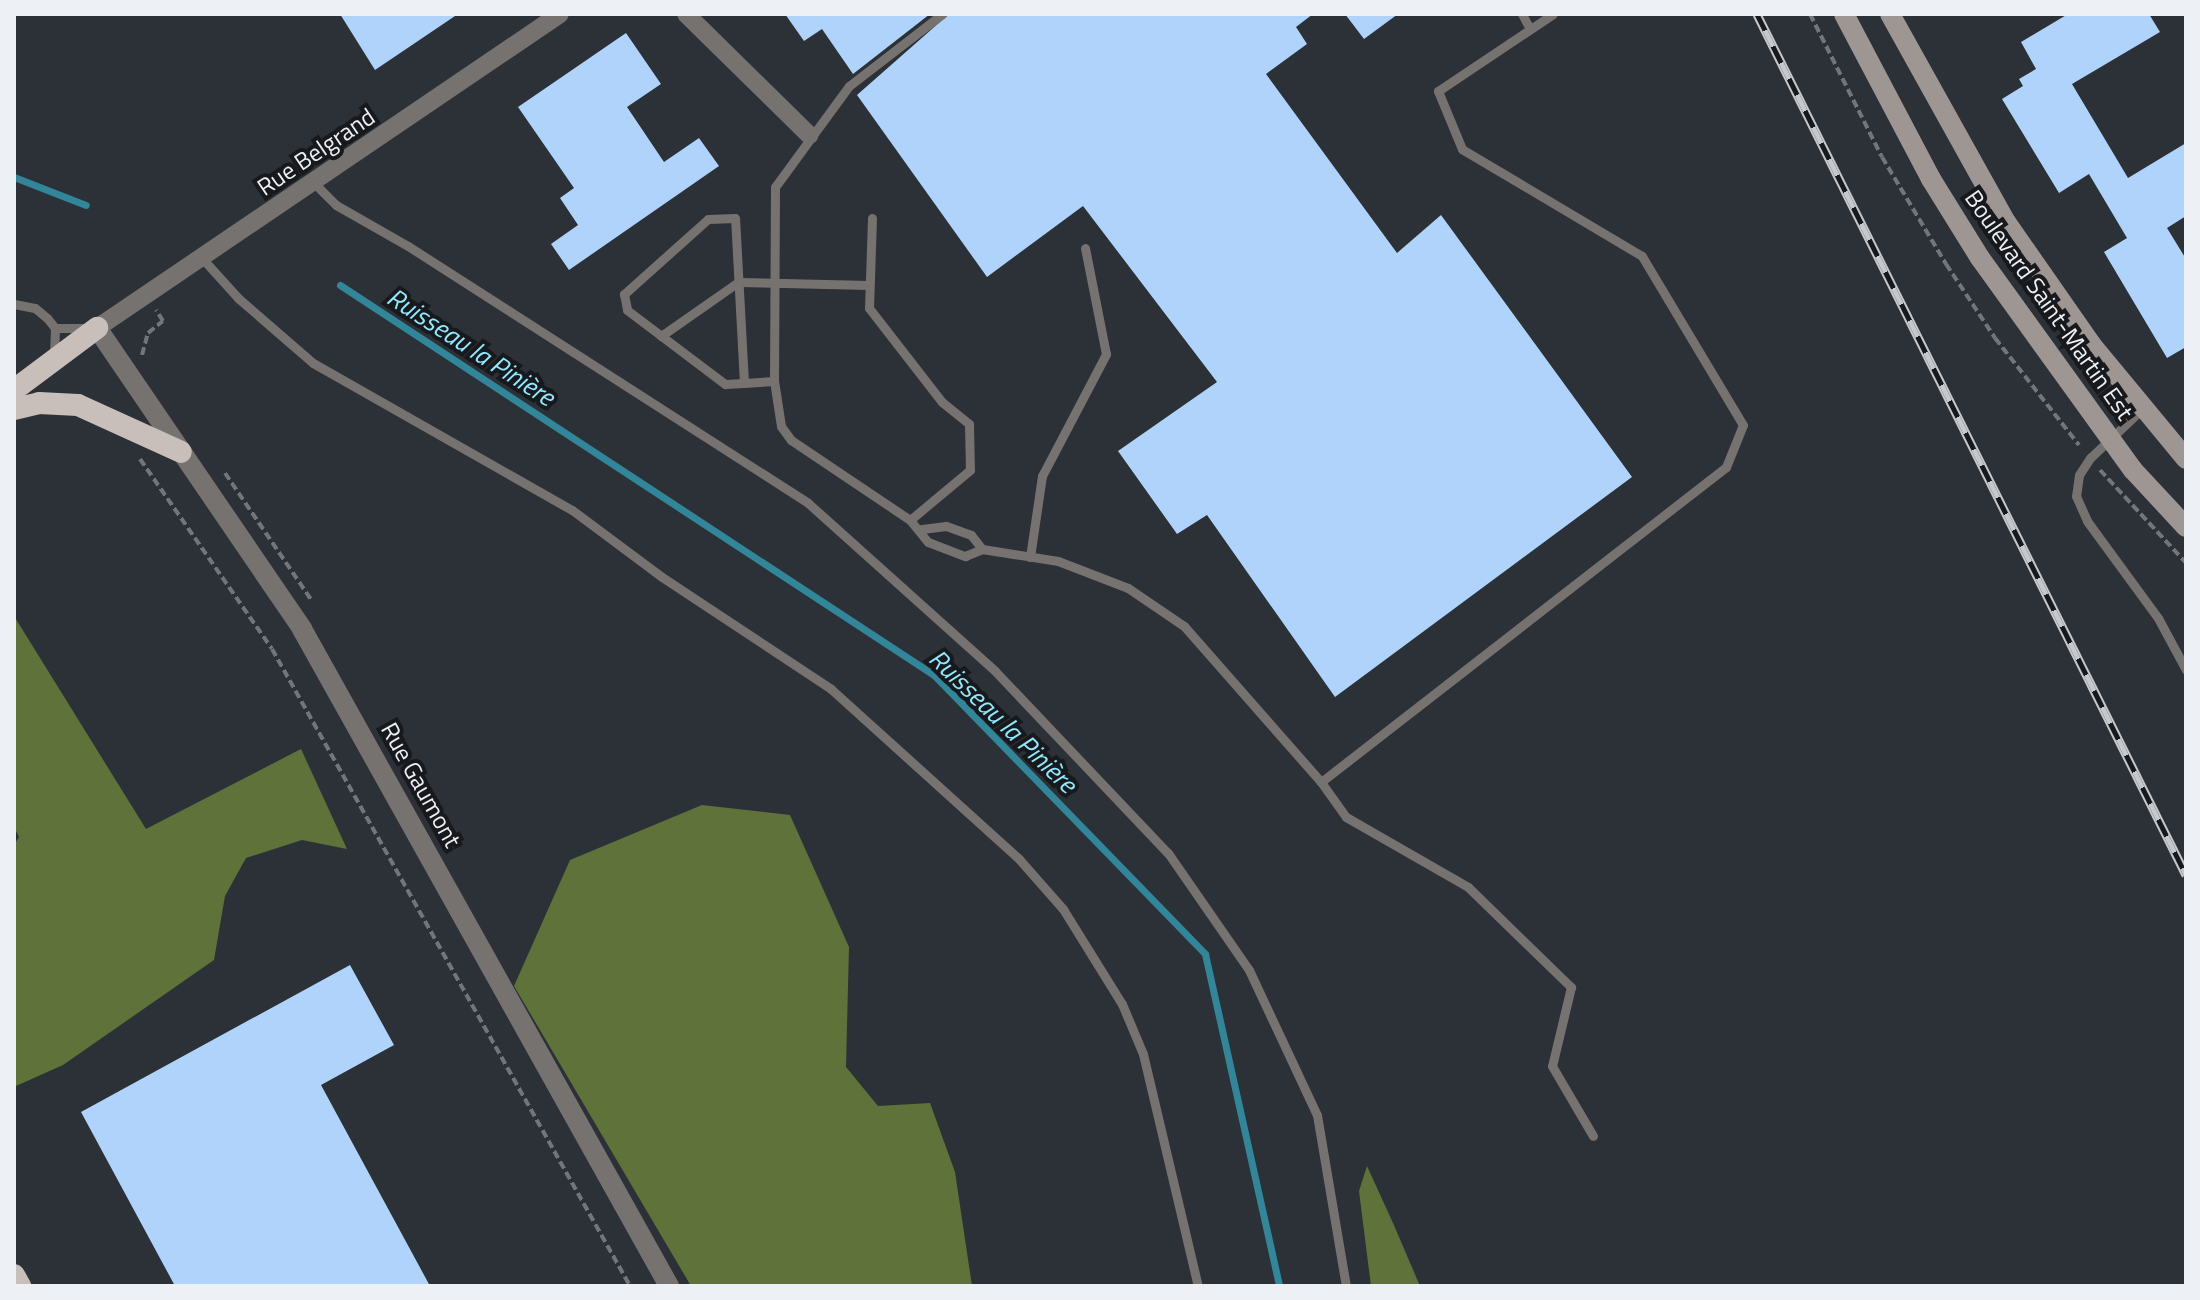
<!DOCTYPE html>
<meta charset="utf-8">
<style>
body{margin:0}
#map{position:relative;width:2200px;height:1300px;overflow:hidden;background:#2c3137;font-family:"Titillium Web",sans-serif}
div>[style]{position:absolute}
.forest>*{inset:0;background:#5e723a}
.stream>*{height:7px;margin:-3.5px;padding:0 3.5px;transform-origin:3.5px;border-radius:3.5px;background:#318799}
.building>*{inset:0;background:#afd3fa}
.path>*{height:4px;margin-top:-2px;transform-origin:0;background:repeating-linear-gradient(90deg,#72767b 0 8px,transparent 0 12px)}
.service>*{height:9px;margin:-4.5px;padding:0 4.5px;transform-origin:4.5px;border-radius:4.5px;background:#767270}
.minor>*{height:18px;margin:-9px;padding:0 9px;transform-origin:9px;border-radius:9px;background:#767270}
.tertiary>*{height:20px;margin:-10px;padding:0 10px;transform-origin:10px;border-radius:10px;background:#767270}
.secondary>*{height:20px;margin:-10px;padding:0 10px;transform-origin:10px;border-radius:10px;background:#9d9693}
.trunk>*{height:22px;margin:-11px;padding:0 11px;transform-origin:11px;border-radius:11px;background:#c8beba}
.rail>*{height:9px;margin-top:-4.5px;transform-origin:0;background:repeating-linear-gradient(90deg,#17191c 0 18px,#c5c8cc 0 36px);box-sizing:border-box;border-block:2px solid #c5c8cc}
span{translate:-50% -50%;white-space:nowrap;text-align:center;line-height:1.15;-webkit-text-stroke:8px #17191c;paint-order:stroke}
.street-label{font-size:24px;color:#edf0f4}
.water-label{font-size:26px;color:#8feaff;font-style:italic}
.frame{position:absolute;inset:0;border:16px solid #edf0f4;pointer-events:none}
</style>
<div id="map">
<div class="forest">
<div style="clip-path:polygon(14px 616px,146px 829px,301px 749px,347px 849px,302px 840px,246px 858px,225px 896px,214px 960px,63px 1065px,16px 1086px,14px 845px,19px 837px,14px 827px)"></div>
<div style="clip-path:polygon(702px 805px,790px 815px,849px 947px,846px 1067px,878px 1106px,930px 1103px,955px 1172px,972px 1286px,691px 1286px,514px 986px,570px 860px)"></div>
<div style="clip-path:polygon(1367px 1166px,1393px 1223px,1420px 1286px,1371px 1286px,1359px 1191px)"></div>
</div>
<div class="stream">
<div style="left:14px;top:177px;width:77px;rotate:21.3deg"></div>
<div style="left:340px;top:285px;width:711px;rotate:33.29deg"></div>
<div style="left:934px;top:675px;width:389px;rotate:45.8deg"></div>
<div style="left:1205px;top:954px;width:340px;rotate:77.4deg"></div>
</div>
<div class="building">
<div style="clip-path:polygon(340px 14px,458px 14px,375px 70px)"></div>
<div style="clip-path:polygon(785px 14px,930px 14px,853px 74px,822px 29px,804px 41px)"></div>
<div style="clip-path:polygon(949px 14px,1313px 14px,1296px 27px,1307px 44px,1266px 74px,1397px 253px,1441px 215px,1632px 477px,1335px 697px,1207px 515px,1177px 534px,1118px 451px,1217px 382px,1083px 206px,987px 277px,857px 95px)"></div>
<div style="clip-path:polygon(1345px 14px,1398px 14px,1364px 39px)"></div>
<div style="clip-path:polygon(2068px 14px,2149px 14px,2160px 32px,2072px 84px,2128px 178px,2186px 143px,2186px 216px,2167px 228px,2186px 259px,2186px 347px,2167px 358px,2104px 252px,2127px 238px,2089px 174px,2059px 193px,2002px 99px,2023px 86px,2019px 79px,2036px 69px,2021px 42px)"></div>
<div style="clip-path:polygon(626px 33px,661px 84px,627px 107px,664px 162px,699px 138px,719px 166px,569px 270px,551px 244px,578px 225px,560px 198px,574px 188px,518px 107px)"></div>
<div style="clip-path:polygon(350px 965px,394px 1045px,321px 1085px,430px 1286px,175px 1286px,81px 1112px)"></div>
</div>
<div class="path">
<div style="left:1810px;top:14px;width:160px;rotate:63.3deg"></div>
<div style="left:1882px;top:157px;width:125px;rotate:59.1deg"></div>
<div style="left:1946px;top:264px;width:89px;rotate:56.5deg"></div>
<div style="left:1995px;top:338px;width:136px;rotate:51.9deg"></div>
<div style="left:142px;top:355px;width:23px;rotate:-75deg"></div>
<div style="left:148px;top:333px;width:19px;rotate:-39deg"></div>
<div style="left:163px;top:321px;width:13px;rotate:-122deg"></div>
<div style="left:140px;top:459px;width:231px;rotate:55.2deg"></div>
<div style="left:272px;top:649px;width:731px;rotate:60.66deg"></div>
<div style="left:2100px;top:470px;width:127px;rotate:47.2deg"></div>
<div style="left:225px;top:473px;width:155px;rotate:55.8deg"></div>
</div>
<div class="service">
<div style="left:1522px;top:14px;width:15px;rotate:62deg"></div>
<div style="left:314px;top:183px;width:31px;rotate:45deg"></div>
<div style="left:336px;top:205px;width:83px;rotate:29.7deg"></div>
<div style="left:408px;top:246px;width:475px;rotate:32.7deg"></div>
<div style="left:808px;top:503px;width:251px;rotate:41.9deg"></div>
<div style="left:995px;top:671px;width:251px;rotate:46.5deg"></div>
<div style="left:1168px;top:853px;width:142px;rotate:55.3deg"></div>
<div style="left:1249px;top:970px;width:160px;rotate:64.9deg"></div>
<div style="left:1317px;top:1115px;width:173px;rotate:80.4deg"></div>
<div style="left:872px;top:218px;width:90px;rotate:91.9deg"></div>
<div style="left:869px;top:308px;width:119px;rotate:52.2deg"></div>
<div style="left:942px;top:402px;width:35px;rotate:39deg"></div>
<div style="left:969px;top:424px;width:46px;rotate:88.8deg"></div>
<div style="left:970px;top:470px;width:78px;rotate:140.2deg"></div>
<div style="left:910px;top:520px;width:143px;rotate:-146.1deg"></div>
<div style="left:791px;top:440px;width:17px;rotate:-126deg"></div>
<div style="left:781px;top:426px;width:46px;rotate:-98.8deg"></div>
<div style="left:774px;top:381px;width:194px;rotate:-89.7deg"></div>
<div style="left:775px;top:187px;width:125px;rotate:-53.8deg"></div>
<div style="left:849px;top:86px;width:118px;rotate:-37.7deg"></div>
<div style="left:201px;top:257px;width:55px;rotate:47.9deg"></div>
<div style="left:238px;top:298px;width:99px;rotate:40.9deg"></div>
<div style="left:313px;top:363px;width:298px;rotate:29.6deg"></div>
<div style="left:572px;top:510px;width:112px;rotate:36.7deg"></div>
<div style="left:662px;top:577px;width:203px;rotate:33.5deg"></div>
<div style="left:831px;top:689px;width:253px;rotate:42.1deg"></div>
<div style="left:1019px;top:859px;width:67px;rotate:48.7deg"></div>
<div style="left:1063px;top:909px;width:112px;rotate:58.2deg"></div>
<div style="left:1122px;top:1004px;width:54px;rotate:67.2deg"></div>
<div style="left:1143px;top:1054px;width:238px;rotate:76.7deg"></div>
<div style="left:14px;top:304px;width:21px;rotate:11deg"></div>
<div style="left:35px;top:308px;width:16px;rotate:40deg"></div>
<div style="left:47px;top:318px;width:13px;rotate:51deg"></div>
<div style="left:55px;top:328px;width:27px;rotate:92deg"></div>
<div style="left:55px;top:328px;width:32px"></div>
<div style="left:661px;top:336px;width:94px;rotate:-35deg"></div>
<div style="left:738px;top:282px;width:131px;rotate:1.3deg"></div>
<div style="left:744px;top:383px;width:165px;rotate:-93.1deg"></div>
<div style="left:735px;top:218px;width:27px;rotate:178deg"></div>
<div style="left:708px;top:219px;width:113px;rotate:138.2deg"></div>
<div style="left:624px;top:294px;width:16px;rotate:79deg"></div>
<div style="left:627px;top:310px;width:123px;rotate:37.1deg"></div>
<div style="left:725px;top:384px;width:19px;rotate:-3deg"></div>
<div style="left:744px;top:383px;width:30px;rotate:-4deg"></div>
<div style="left:2142px;top:409px;width:71px;rotate:136.7deg"></div>
<div style="left:2090px;top:458px;width:20px;rotate:123deg"></div>
<div style="left:2079px;top:475px;width:21px;rotate:98deg"></div>
<div style="left:2076px;top:496px;width:27px;rotate:66deg"></div>
<div style="left:2087px;top:521px;width:120px;rotate:53.8deg"></div>
<div style="left:2158px;top:618px;width:59px;rotate:61.7deg"></div>
<div style="left:910px;top:520px;width:28px;rotate:51deg"></div>
<div style="left:928px;top:542px;width:40px;rotate:21deg"></div>
<div style="left:965px;top:556px;width:18px;rotate:-22deg"></div>
<div style="left:982px;top:549px;width:18px;rotate:-128deg"></div>
<div style="left:971px;top:535px;width:27px;rotate:-160deg"></div>
<div style="left:946px;top:526px;width:26px;rotate:173deg"></div>
<div style="left:982px;top:549px;width:77px;rotate:9deg"></div>
<div style="left:1058px;top:561px;width:75px;rotate:21.1deg"></div>
<div style="left:1128px;top:588px;width:68px;rotate:34.2deg"></div>
<div style="left:1184px;top:626px;width:208px;rotate:48.7deg"></div>
<div style="left:1321px;top:782px;width:513px;rotate:-37.87deg"></div>
<div style="left:1726px;top:467px;width:45px;rotate:-68deg"></div>
<div style="left:1743px;top:425px;width:197px;rotate:-120.9deg"></div>
<div style="left:1642px;top:256px;width:209px;rotate:-149.3deg"></div>
<div style="left:1462px;top:149px;width:63px;rotate:-112.5deg"></div>
<div style="left:1438px;top:91px;width:138px;rotate:-33.8deg"></div>
<div style="left:1030px;top:557px;width:82px;rotate:-81.6deg"></div>
<div style="left:1042px;top:476px;width:138px;rotate:-62.3deg"></div>
<div style="left:1106px;top:354px;width:108px;rotate:-101.2deg"></div>
<div style="left:1321px;top:782px;width:43px;rotate:54.5deg"></div>
<div style="left:1346px;top:817px;width:141px;rotate:29.8deg"></div>
<div style="left:1468px;top:887px;width:144px;rotate:44.2deg"></div>
<div style="left:1571px;top:987px;width:81px;rotate:103.5deg"></div>
<div style="left:1552px;top:1066px;width:81px;rotate:59.6deg"></div>
</div>
<div class="minor">
<div style="left:686px;top:14px;width:173px;rotate:44.5deg"></div>
<div style="left:97px;top:328px;width:559px;rotate:-34.14deg"></div>
</div>
<div class="tertiary">
<div style="left:97px;top:328px;width:364px;rotate:55.7deg"></div>
<div style="left:302px;top:629px;width:753px;rotate:60.81deg"></div>
</div>
<div class="secondary">
<div style="left:1844px;top:14px;width:187px;rotate:62.2deg"></div>
<div style="left:1931px;top:179px;width:93px;rotate:58.2deg"></div>
<div style="left:1980px;top:258px;width:261px;rotate:54.2deg"></div>
<div style="left:2133px;top:470px;width:78px;rotate:47.1deg"></div>
<div style="left:1890px;top:14px;width:238px;rotate:60.9deg"></div>
<div style="left:2006px;top:222px;width:149px;rotate:55.1deg"></div>
<div style="left:2091px;top:344px;width:149px;rotate:50.4deg"></div>
</div>
<div class="trunk">
<div style="left:14px;top:390px;width:104px;rotate:-36.8deg"></div>
<div style="left:14px;top:409px;width:26px;rotate:-13deg"></div>
<div style="left:39px;top:403px;width:39px;rotate:3deg"></div>
<div style="left:78px;top:405px;width:113px;rotate:24.5deg"></div>
<div style="left:14px;top:1275px;width:13px;rotate:61deg"></div>
</div>
<div class="rail">
<div style="left:1757px;top:14px;width:962px;rotate:63.51deg"></div>
</div>
<div class="street-label">
<span style="left:316px;top:152px;rotate:-34deg">Rue Belgrand</span>
<span style="left:2049px;top:305px;rotate:55deg">Boulevard Saint-Martin Est</span>
<span style="left:421px;top:785px;rotate:61deg">Rue Gaumont</span>
</div>
<div class="water-label">
<span style="left:471px;top:347px;rotate:33deg">Ruisseau la Pinière</span>
<span style="left:1003px;top:721px;rotate:44deg">Ruisseau la Pinière</span>
</div>
<div class="frame"></div>
</div>
